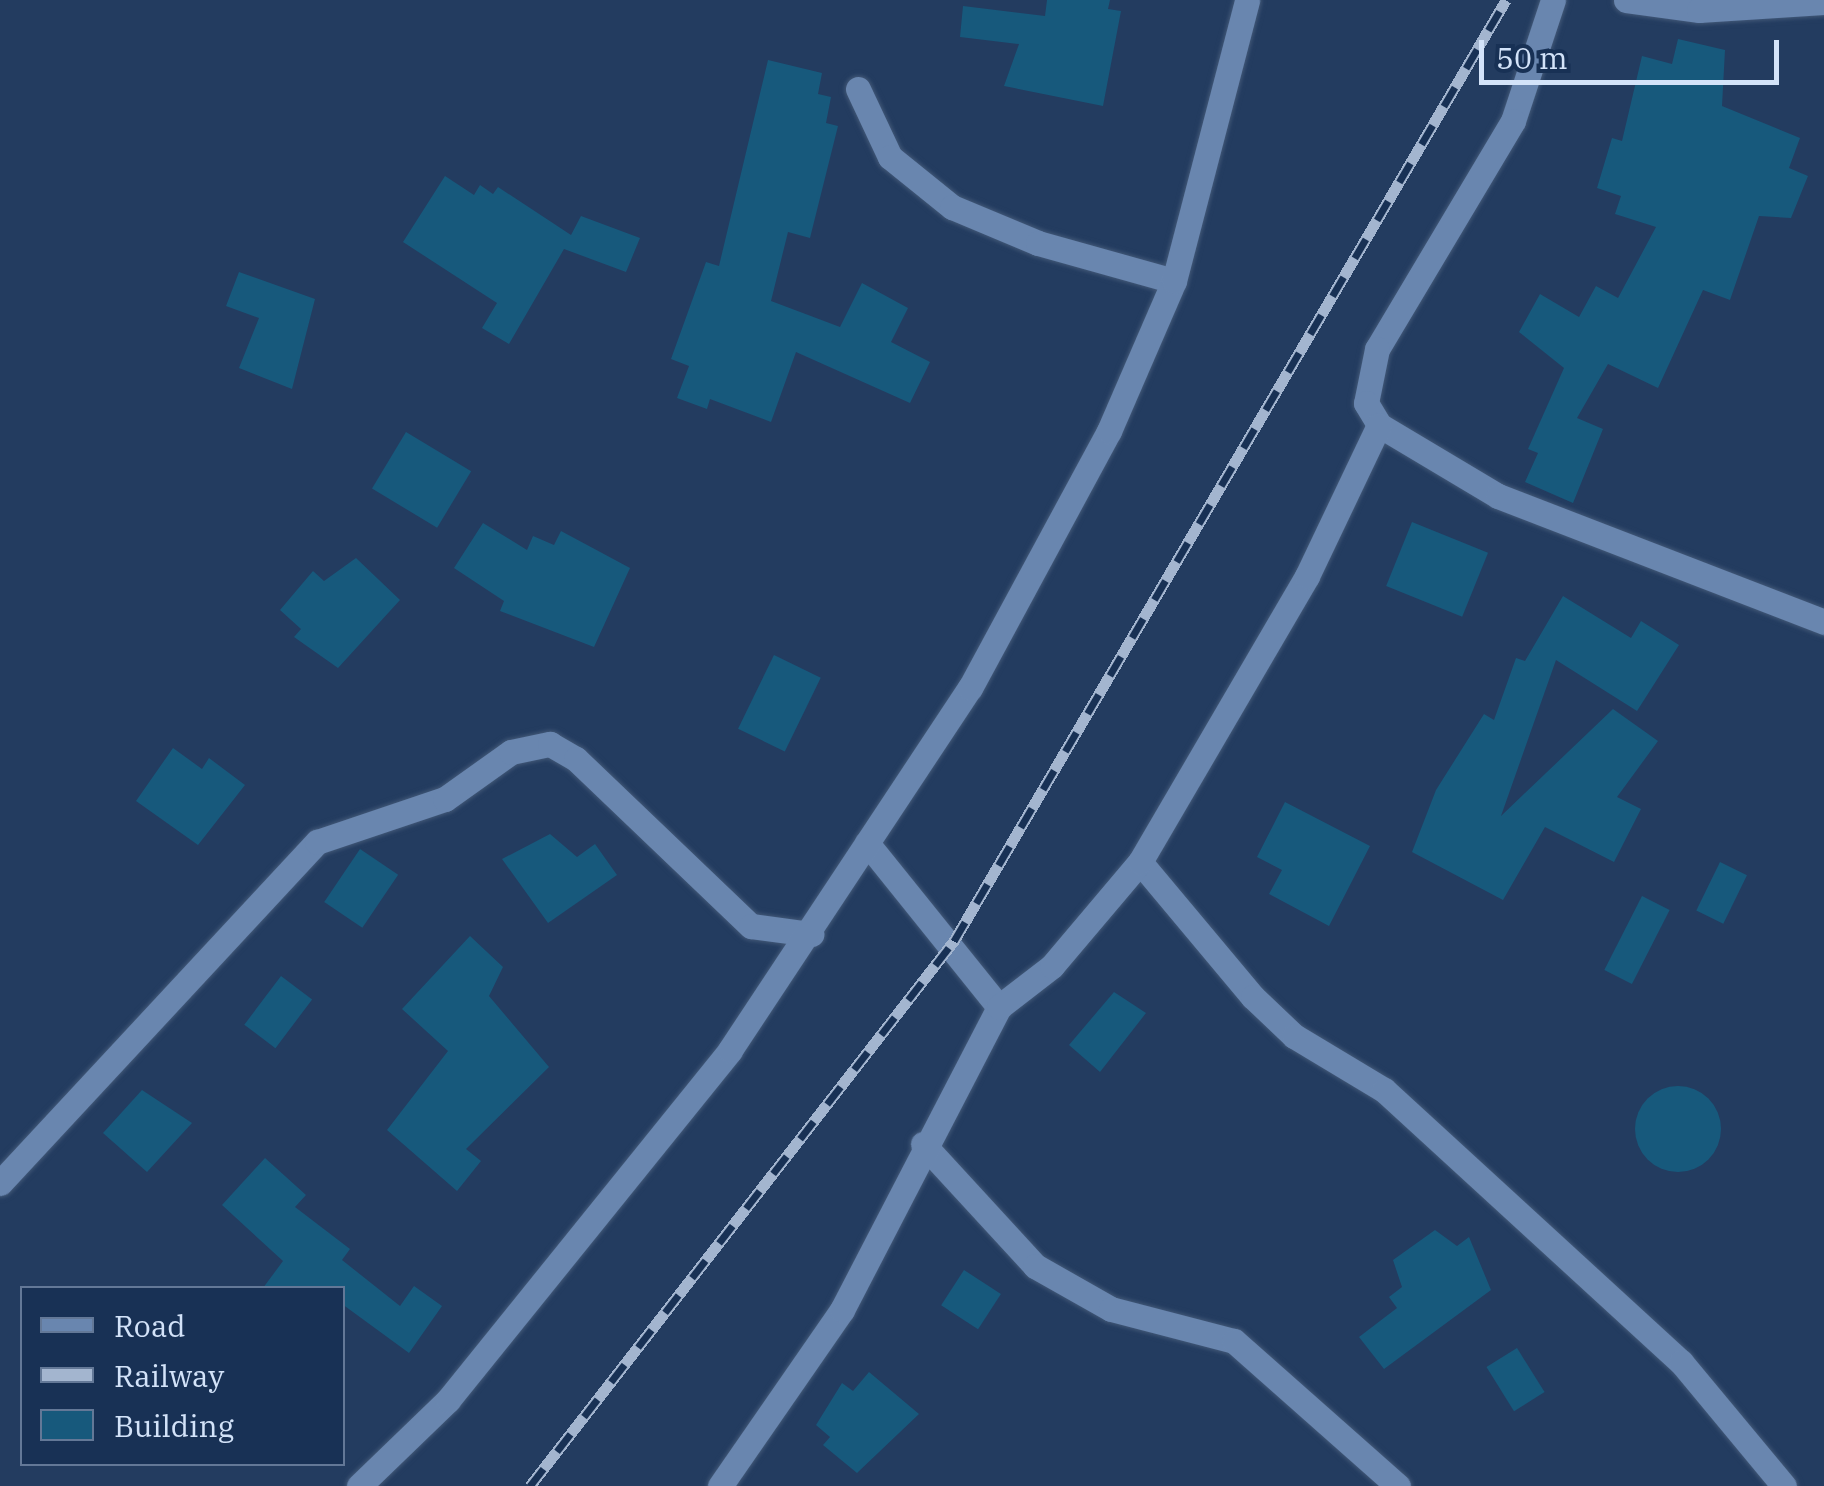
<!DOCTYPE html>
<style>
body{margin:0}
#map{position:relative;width:1824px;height:1486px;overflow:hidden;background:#233c60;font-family:"IBM Plex Serif",serif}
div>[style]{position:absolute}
.building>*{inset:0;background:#17597c;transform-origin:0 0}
.round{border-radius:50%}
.roads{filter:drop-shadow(0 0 2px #425877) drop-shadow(0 0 2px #425877)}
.street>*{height:25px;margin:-12.5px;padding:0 12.5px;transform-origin:12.5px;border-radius:12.5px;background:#6986af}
.rail>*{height:11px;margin-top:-5.5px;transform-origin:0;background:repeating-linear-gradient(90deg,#183155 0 22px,#a3b5cf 0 44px);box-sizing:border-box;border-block:2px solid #a3b5cf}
span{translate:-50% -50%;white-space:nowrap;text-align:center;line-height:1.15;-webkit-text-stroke:8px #183155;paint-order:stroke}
.legend{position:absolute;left:20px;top:1286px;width:325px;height:180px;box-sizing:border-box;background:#183155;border:2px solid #637897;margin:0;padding:12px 18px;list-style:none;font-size:30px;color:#d3e3f9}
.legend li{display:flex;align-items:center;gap:20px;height:50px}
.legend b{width:50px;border:2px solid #637897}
.scale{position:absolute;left:1479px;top:40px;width:300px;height:45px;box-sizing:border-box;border:5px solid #d3e3f9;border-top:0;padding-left:12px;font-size:30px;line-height:35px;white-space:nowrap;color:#d3e3f9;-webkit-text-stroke:8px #183155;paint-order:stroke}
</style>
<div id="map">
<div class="building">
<div style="clip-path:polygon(1047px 0,1110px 0,1108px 9px,1121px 11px,1103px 106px,1004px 86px,1019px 44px,960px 37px,963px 6px,1045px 16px)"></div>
<div style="clip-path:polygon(1678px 39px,1725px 50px,1722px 106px,1800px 138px,1789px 168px,1808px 176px,1791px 218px,1759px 216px,1730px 300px,1703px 290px,1658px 388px,1608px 364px,1577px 418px,1603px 429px,1573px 503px,1525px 482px,1538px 453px,1528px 449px,1564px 368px,1519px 332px,1540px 294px,1579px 317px,1596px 286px,1618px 298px,1656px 227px,1615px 214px,1621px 196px,1597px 188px,1612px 138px,1622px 141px,1642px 56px,1672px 64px)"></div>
<div style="clip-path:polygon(768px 60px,822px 73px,818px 94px,831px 97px,826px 123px,838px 126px,810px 238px,788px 232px,771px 301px,840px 327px,862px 283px,908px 308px,891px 342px,930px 362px,910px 403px,796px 352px,771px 422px,710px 399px,707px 409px,677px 398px,689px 366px,671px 359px,706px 262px,719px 266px)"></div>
<div style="clip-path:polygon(445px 176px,474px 195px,480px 185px,493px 194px,498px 187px,571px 235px,581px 216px,640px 238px,626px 272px,564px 249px,509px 344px,482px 328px,497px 303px,403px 242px)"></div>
<div style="clip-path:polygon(239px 272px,315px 299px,292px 389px,239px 368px,259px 318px,226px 306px)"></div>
<div style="left:406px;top:432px;width:76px;height:66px;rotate:31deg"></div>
<div style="left:1412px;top:522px;width:82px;height:69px;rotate:22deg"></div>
<div style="clip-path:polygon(483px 523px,527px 550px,533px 536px,554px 545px,561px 531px,630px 568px,594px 647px,500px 611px,504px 601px,454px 568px)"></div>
<div style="clip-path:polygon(356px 558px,400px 600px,338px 668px,294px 637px,301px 629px,280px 610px,313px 571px,324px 581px)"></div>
<div style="clip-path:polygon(1563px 596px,1631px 638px,1641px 621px,1679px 645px,1637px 711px,1556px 660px,1501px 816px,1613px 709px,1658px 741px,1617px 797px,1641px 809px,1614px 862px,1545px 827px,1503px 900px,1412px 852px,1436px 790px,1484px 714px,1494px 720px,1516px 658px,1525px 661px)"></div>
<div style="left:774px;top:655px;width:52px;height:82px;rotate:26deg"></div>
<div style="clip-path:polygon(173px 748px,202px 769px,209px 758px,245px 785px,198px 845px,136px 801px)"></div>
<div style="clip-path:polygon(1285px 802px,1370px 846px,1329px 926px,1269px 894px,1282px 870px,1257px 857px)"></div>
<div style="clip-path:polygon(550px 834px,577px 857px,595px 844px,617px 875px,548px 923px,502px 859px)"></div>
<div style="left:360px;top:849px;width:46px;height:64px;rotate:34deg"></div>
<div style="left:1720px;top:862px;width:30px;height:54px;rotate:26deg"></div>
<div style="left:1642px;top:896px;width:31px;height:83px;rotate:27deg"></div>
<div style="clip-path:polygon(470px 936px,503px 967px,489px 996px,549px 1067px,466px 1149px,481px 1161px,457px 1191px,387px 1130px,448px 1051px,402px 1009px)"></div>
<div style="left:281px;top:976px;width:39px;height:61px;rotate:37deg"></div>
<div style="clip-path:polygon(1114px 992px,1146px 1013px,1100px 1072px,1069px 1045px)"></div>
<div class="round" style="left:1635px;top:1086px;width:86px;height:86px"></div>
<div style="clip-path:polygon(142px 1090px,192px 1123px,147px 1172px,103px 1133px)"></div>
<div style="clip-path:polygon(265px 1158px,306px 1195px,295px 1207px,350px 1249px,342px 1260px,400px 1306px,414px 1286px,442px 1306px,409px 1353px,342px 1304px,342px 1288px,263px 1288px,283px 1261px,222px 1205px)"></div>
<div style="clip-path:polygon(1435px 1230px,1457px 1246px,1469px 1237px,1491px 1290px,1384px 1369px,1359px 1337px,1397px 1308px,1389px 1297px,1402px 1287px,1393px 1260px)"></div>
<div style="left:964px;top:1270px;width:44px;height:42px;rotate:33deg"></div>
<div style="left:1517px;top:1348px;width:52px;height:36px;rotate:58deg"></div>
<div style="clip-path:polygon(869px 1372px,919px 1414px,857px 1473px,823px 1445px,830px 1437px,816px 1425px,842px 1383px,853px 1391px)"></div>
</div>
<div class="roads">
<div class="street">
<div style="left:1553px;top:0;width:127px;rotate:108.3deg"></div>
<div style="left:1513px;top:121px;width:265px;rotate:120.8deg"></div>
<div style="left:1377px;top:349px;width:55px;rotate:101.5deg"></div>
<div style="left:1366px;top:403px;width:26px;rotate:59deg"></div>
<div style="left:1379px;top:425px;width:139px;rotate:30.8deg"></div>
<div style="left:1498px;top:496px;width:350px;rotate:21.1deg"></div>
<div style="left:1626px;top:0;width:74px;rotate:7.8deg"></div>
<div style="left:1699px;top:10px;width:125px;rotate:-3.7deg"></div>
<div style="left:858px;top:89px;width:75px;rotate:64.8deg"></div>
<div style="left:890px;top:157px;width:80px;rotate:38.9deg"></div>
<div style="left:952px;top:207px;width:93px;rotate:22.7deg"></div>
<div style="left:1038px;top:243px;width:141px;rotate:15.6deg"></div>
<div style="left:867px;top:843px;width:211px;rotate:51.2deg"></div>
<div style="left:1140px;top:862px;width:176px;rotate:50.1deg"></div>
<div style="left:1253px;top:997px;width:57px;rotate:43.6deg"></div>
<div style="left:1294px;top:1036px;width:105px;rotate:31deg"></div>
<div style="left:1384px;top:1090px;width:403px;rotate:42.5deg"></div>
<div style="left:1681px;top:1362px;width:161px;rotate:50.3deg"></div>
<div style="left:923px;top:1144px;width:166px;rotate:47.4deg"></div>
<div style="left:1035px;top:1266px;width:87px;rotate:29.5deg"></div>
<div style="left:1111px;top:1309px;width:127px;rotate:14.6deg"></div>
<div style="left:1234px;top:1341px;width:219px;rotate:41.5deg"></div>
<div style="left:0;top:1183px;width:466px;rotate:-47.1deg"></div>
<div style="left:317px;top:842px;width:135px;rotate:-18.6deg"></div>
<div style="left:445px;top:799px;width:81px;rotate:-35.5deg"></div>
<div style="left:511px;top:752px;width:40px;rotate:-12deg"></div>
<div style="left:550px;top:744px;width:30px;rotate:30deg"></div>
<div style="left:576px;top:759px;width:242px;rotate:43.7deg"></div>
<div style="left:751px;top:926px;width:61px;rotate:7.6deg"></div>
<div style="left:359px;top:1486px;width:124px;rotate:-44deg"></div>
<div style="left:448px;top:1400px;width:449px;rotate:-51.1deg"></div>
<div style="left:730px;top:1050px;width:434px;rotate:-56.5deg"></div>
<div style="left:970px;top:688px;width:292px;rotate:-61.6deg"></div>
<div style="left:1109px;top:431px;width:163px;rotate:-66.6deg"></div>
<div style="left:1174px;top:281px;width:290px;rotate:-75.4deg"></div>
<div style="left:720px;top:1486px;width:214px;rotate:-55.3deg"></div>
<div style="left:842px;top:1310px;width:341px;rotate:-62.6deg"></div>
<div style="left:999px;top:1007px;width:67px;rotate:-37.7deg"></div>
<div style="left:1052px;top:966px;width:136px;rotate:-49.8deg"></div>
<div style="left:1140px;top:862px;width:331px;rotate:-59.7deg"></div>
<div style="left:1307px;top:576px;width:167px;rotate:-64.5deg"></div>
</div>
</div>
<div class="rail">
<div style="left:530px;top:1486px;width:691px;rotate:-52.12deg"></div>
<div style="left:954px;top:941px;width:1091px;rotate:-59.6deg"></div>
</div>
<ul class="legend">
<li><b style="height:12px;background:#6986af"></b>Road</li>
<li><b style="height:12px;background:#a3b5cf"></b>Railway</li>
<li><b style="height:28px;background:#17597c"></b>Building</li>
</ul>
<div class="scale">50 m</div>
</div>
